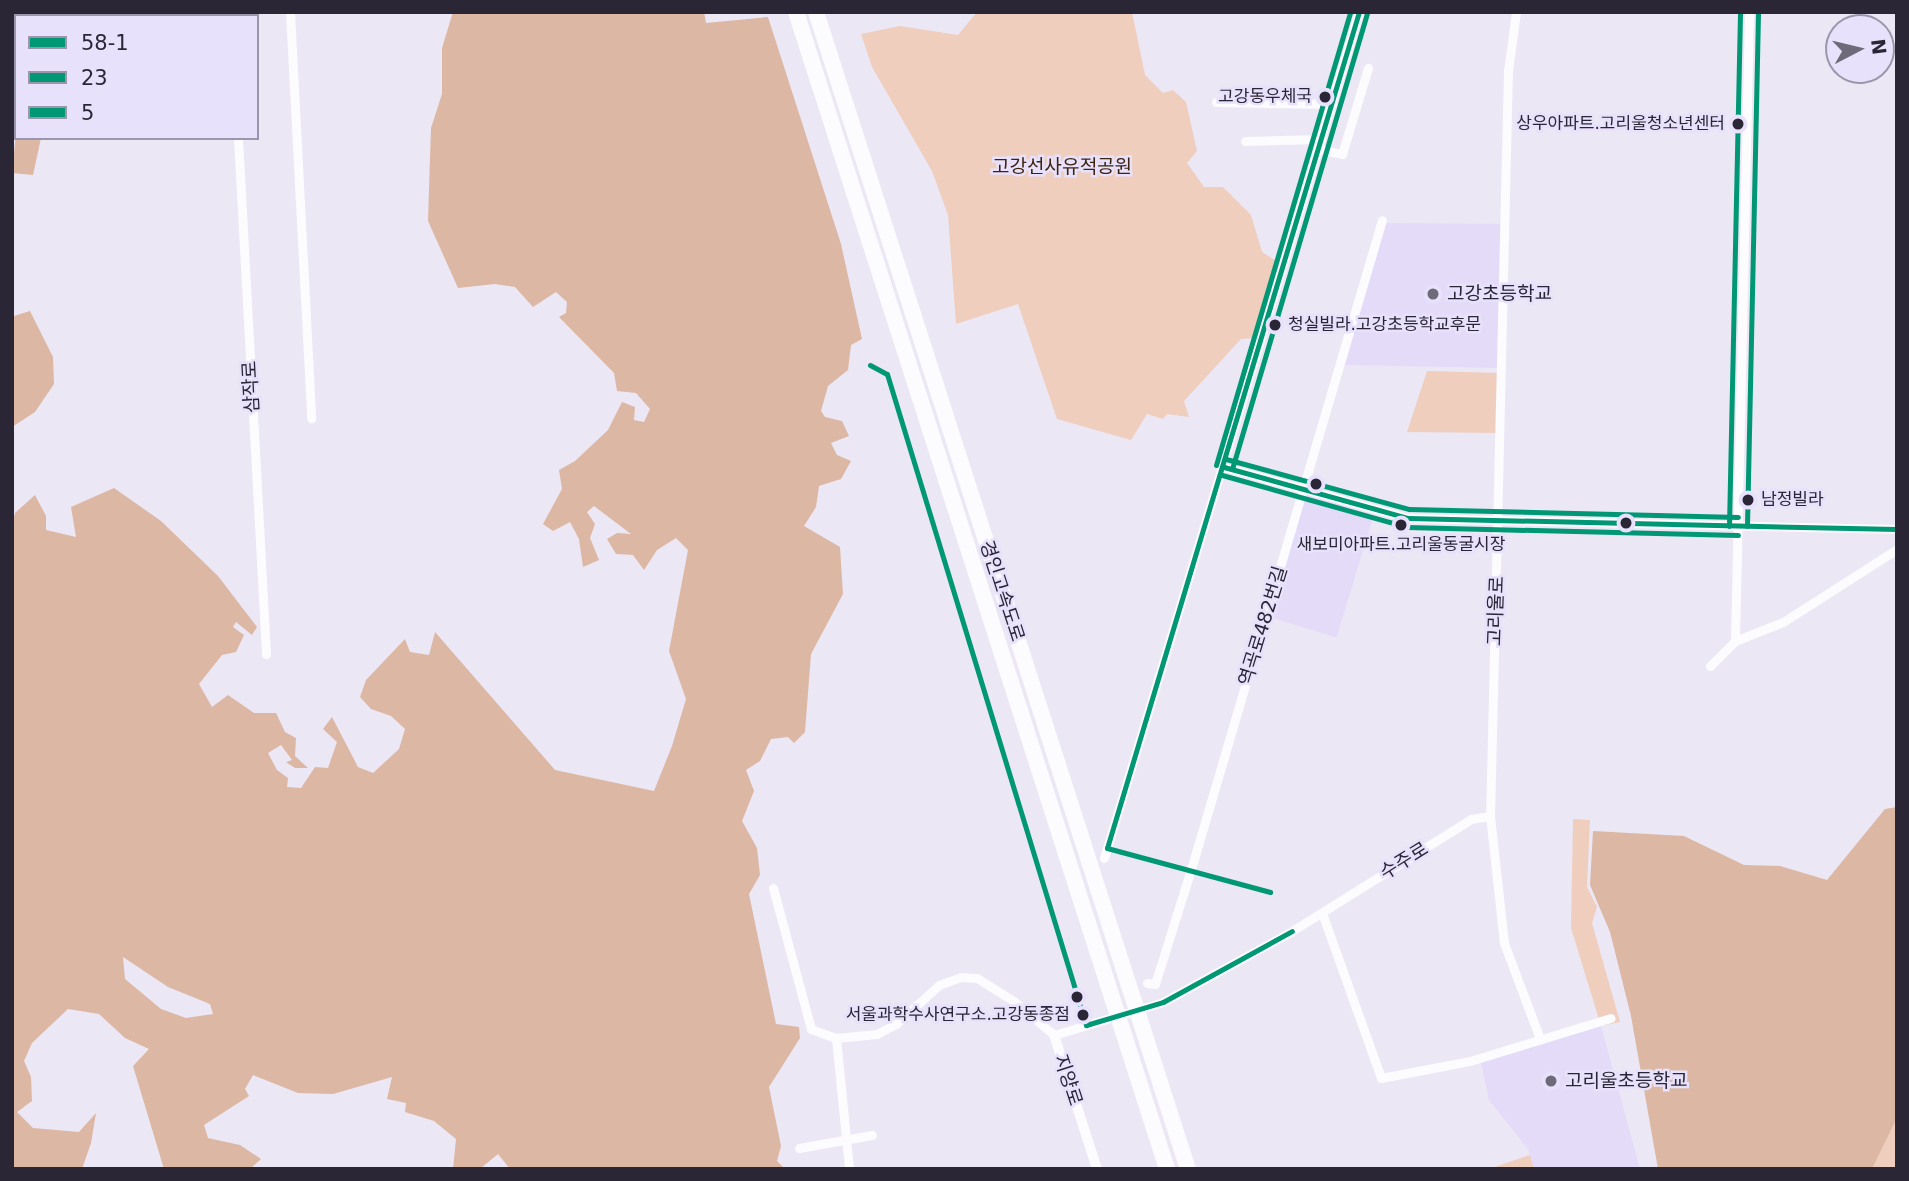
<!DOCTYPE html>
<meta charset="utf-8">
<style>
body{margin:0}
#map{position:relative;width:1909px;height:1181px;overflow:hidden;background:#ebe7f5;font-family:"DejaVu Sans","Noto Sans KR",sans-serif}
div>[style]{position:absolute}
.built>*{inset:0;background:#e3dbf8;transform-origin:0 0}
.green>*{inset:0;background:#efcebd;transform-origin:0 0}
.forest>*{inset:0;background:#dcb7a3}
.minor>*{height:9px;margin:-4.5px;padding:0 4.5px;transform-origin:4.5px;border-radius:4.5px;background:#fcfbfe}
.tertiary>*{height:10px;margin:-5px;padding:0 5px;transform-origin:5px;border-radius:5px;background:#fcfbfe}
.motorway>*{height:16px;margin:-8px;padding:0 8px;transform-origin:8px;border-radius:8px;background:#fcfbfe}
.bus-1>*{height:5px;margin:-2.5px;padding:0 2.5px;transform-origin:2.5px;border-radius:2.5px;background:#009775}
.bus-2>*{height:5px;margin:-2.5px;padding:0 2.5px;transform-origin:2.5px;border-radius:2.5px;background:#009775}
.bus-3>*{height:5px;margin:-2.5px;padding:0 2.5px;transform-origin:2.5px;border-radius:2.5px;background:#009775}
.dots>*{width:19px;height:19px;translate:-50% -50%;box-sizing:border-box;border:4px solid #e8e1fb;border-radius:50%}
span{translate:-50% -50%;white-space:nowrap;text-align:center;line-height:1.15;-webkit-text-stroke:5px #e8e1fb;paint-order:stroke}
.bus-label{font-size:17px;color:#2b2636}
.right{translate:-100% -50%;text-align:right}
.left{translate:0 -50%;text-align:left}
.park-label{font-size:19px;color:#3e240f}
.poi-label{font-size:19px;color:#2b2636}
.street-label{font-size:19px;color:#2b2636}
.frame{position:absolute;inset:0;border:14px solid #2b2636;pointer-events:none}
.legend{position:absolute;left:14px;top:14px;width:245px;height:126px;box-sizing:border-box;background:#e8e1fb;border:2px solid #9c96ac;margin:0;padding:9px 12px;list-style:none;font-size:21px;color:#2b2636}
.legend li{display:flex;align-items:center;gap:14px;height:35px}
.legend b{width:35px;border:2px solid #9c96ac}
.north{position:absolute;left:1825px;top:14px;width:70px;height:70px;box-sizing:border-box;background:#e8e1fb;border:2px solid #9c96ac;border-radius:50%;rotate:83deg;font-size:19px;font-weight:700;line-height:28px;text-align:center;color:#2b2636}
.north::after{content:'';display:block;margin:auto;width:24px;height:32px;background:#6e6a79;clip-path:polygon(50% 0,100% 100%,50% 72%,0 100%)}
</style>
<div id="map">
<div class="built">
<div style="clip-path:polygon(1385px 223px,1503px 224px,1500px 368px,1345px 365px)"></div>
<div style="left:1305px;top:494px;width:72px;height:128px;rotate:17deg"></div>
<div style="clip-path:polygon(1601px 1026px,1640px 1169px,1534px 1169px,1528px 1149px,1489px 1100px,1481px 1062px)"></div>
</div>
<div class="green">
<div style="left:96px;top:12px;width:71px;height:4px"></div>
<div style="clip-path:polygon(977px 12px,1132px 12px,1145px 75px,1163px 93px,1173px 90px,1186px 102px,1197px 151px,1187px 163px,1204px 187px,1223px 187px,1251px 215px,1262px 252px,1278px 262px,1255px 338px,1241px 339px,1184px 401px,1189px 417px,1167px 414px,1163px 419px,1147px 414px,1131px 440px,1057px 419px,1018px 304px,956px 324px,948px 215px,932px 171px,872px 67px,861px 34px,900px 26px,958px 35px)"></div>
<div style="clip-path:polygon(1427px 371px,1500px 373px,1498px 433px,1407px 432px)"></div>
<div style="clip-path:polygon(1573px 819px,1590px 820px,1587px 887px,1597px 907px,1592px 923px,1620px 1022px,1601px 1026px,1571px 928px)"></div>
<div style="clip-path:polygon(1897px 1118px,1897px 1169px,1872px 1169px)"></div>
<div style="clip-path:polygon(1530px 1155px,1534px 1169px,1489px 1169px)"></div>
</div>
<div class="forest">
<div style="clip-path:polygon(evenodd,453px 12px,704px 12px,706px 23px,768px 17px,841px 244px,862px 339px,851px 345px,848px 370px,828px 386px,821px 411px,825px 417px,842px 421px,849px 436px,831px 443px,837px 455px,851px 461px,841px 479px,819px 486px,816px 507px,804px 526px,840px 547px,843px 594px,811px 654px,805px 732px,794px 743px,788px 737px,771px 739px,760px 761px,746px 770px,754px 791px,742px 821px,757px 848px,760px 875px,749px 894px,776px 1024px,799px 1027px,800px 1038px,769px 1087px,781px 1146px,777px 1161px,785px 1169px,510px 1169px,498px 1154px,481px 1168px,453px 1169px,456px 1139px,434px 1121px,405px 1112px,406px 1103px,387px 1099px,392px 1077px,333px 1094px,298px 1093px,253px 1075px,245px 1089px,249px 1096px,204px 1125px,208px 1138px,240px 1145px,261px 1159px,250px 1169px,164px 1169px,133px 1066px,149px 1049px,125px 1038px,99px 1014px,68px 1009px,32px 1043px,24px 1061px,31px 1077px,32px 1101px,17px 1112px,33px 1128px,79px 1132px,96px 1113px,91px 1143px,82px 1169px,12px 1169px,12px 525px,15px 513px,35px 495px,46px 516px,46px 530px,76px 537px,71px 507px,114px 488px,161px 521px,218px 576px,257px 627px,252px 635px,236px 622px,233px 627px,244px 635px,236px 652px,222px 655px,199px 684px,212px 707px,228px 695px,254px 713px,276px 713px,285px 732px,296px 738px,295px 756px,308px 768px,295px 768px,286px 762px,292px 760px,281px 745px,268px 753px,277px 770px,288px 778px,287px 787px,301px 788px,315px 767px,328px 768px,337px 742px,323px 729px,332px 717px,358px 767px,373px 773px,399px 749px,405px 729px,391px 716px,371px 709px,360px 697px,366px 680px,405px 639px,410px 652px,429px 655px,435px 632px,555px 770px,654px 791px,672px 746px,686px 699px,669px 651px,688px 550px,676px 538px,657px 550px,644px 570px,633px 555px,616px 554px,607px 539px,617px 533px,631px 534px,594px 506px,587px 512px,595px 524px,590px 538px,599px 560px,583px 567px,579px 539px,570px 522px,553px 531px,543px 524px,562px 489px,559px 470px,575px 461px,608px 430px,622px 402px,635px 407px,634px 420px,644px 422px,650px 409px,636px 393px,617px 391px,614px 373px,559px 317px,566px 313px,567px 302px,556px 292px,533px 307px,515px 287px,495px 284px,458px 288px,428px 221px,431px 128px,442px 94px,442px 48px,453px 12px,123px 957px,168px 987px,210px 1004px,213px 1014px,186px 1018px,161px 1009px,125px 979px,123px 957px)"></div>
<div style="clip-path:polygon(16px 133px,16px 138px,41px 138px,33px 175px,12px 173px)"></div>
<div style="clip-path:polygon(30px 311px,53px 357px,54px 384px,35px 412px,12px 427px,12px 322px,14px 316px)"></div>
<div style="clip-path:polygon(1897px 807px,1897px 1118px,1872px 1169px,1658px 1169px,1631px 1016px,1610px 932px,1590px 885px,1593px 831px,1684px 836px,1744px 865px,1780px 866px,1827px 880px,1885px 809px)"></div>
</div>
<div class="minor">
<div style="left:85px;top:12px;width:4px;rotate:76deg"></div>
<div style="left:231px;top:12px;width:4px;rotate:76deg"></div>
<div style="left:290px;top:12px;width:407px;rotate:87deg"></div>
<div style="left:1516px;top:12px;width:60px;rotate:97.7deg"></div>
<div style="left:1508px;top:71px;width:745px;rotate:91.38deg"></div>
<div style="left:1490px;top:816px;width:128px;rotate:83.7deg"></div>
<div style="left:1504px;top:943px;width:103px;rotate:69.4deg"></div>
<div style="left:1216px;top:102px;width:116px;rotate:1deg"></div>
<div style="left:238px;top:138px;width:517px;rotate:86.89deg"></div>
<div style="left:1245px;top:141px;width:76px;rotate:-1.5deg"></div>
<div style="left:1318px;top:149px;width:25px;rotate:12deg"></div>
<div style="left:1342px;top:154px;width:90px;rotate:-73.2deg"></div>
<div style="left:1224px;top:467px;width:191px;rotate:15.5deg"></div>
<div style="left:1408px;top:518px;width:489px;rotate:1.3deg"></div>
<div style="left:1735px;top:641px;width:629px;rotate:-88.72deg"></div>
<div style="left:1710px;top:666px;width:35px;rotate:-45deg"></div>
<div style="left:1735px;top:641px;width:52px;rotate:-21.6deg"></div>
<div style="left:1783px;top:622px;width:135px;rotate:-32.6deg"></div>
<div style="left:1104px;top:858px;width:884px;rotate:-73.23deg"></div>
<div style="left:773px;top:888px;width:146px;rotate:74.9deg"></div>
<div style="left:811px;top:1029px;width:27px;rotate:20deg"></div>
<div style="left:836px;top:1038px;width:41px;rotate:-5.6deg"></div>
<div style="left:877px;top:1034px;width:21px;rotate:-28deg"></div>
<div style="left:896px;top:1024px;width:58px;rotate:-42.2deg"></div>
<div style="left:939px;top:985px;width:23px;rotate:-20deg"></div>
<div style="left:961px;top:977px;width:16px;rotate:4deg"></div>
<div style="left:977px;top:978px;width:45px;rotate:32.3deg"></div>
<div style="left:1015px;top:1002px;width:51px;rotate:40.2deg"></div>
<div style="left:1054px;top:1035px;width:114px;rotate:-16.8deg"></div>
<div style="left:1163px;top:1002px;width:147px;rotate:-28.8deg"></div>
<div style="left:1292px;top:931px;width:211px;rotate:-32deg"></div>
<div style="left:1471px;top:819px;width:19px;rotate:-9deg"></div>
<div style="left:1322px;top:913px;width:175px;rotate:70.3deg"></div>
<div style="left:1381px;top:1078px;width:91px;rotate:-10.8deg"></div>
<div style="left:1470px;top:1061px;width:147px;rotate:-17deg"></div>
<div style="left:1147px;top:983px;width:8px;rotate:7deg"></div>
<div style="left:1155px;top:984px;width:124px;rotate:-72.6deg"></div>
<div style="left:1192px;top:866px;width:673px;rotate:-73.61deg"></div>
<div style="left:836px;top:1038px;width:132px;rotate:84.3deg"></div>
<div style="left:799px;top:1148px;width:74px;rotate:-10.1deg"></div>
</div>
<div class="tertiary">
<div style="left:1054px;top:1035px;width:141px;rotate:72.2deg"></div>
</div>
<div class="motorway">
<div style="left:796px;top:12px;width:1215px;rotate:72.22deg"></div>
<div style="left:816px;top:12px;width:1215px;rotate:72.18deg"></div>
</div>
<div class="bus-1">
<div style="left:870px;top:365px;width:19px;rotate:28deg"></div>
<div style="left:887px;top:374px;width:681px;rotate:73deg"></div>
<div style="left:1224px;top:467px;width:191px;rotate:15.5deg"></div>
<div style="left:1408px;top:518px;width:489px;rotate:1.3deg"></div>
<div style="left:1107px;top:848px;width:873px;rotate:-73.23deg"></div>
<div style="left:1107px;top:848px;width:169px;rotate:15.1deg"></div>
<div style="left:1086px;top:1025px;width:80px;rotate:-16.6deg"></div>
<div style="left:1163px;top:1002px;width:147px;rotate:-28.8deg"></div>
</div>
<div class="bus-2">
<div style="left:1232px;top:469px;width:475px;rotate:-73.5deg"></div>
<div style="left:1222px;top:475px;width:192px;rotate:15.7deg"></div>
<div style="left:1407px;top:527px;width:331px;rotate:1.4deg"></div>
<div style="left:1747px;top:526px;width:514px;rotate:-88.77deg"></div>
</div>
<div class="bus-3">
<div style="left:1226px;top:459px;width:190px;rotate:15.3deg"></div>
<div style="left:1409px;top:509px;width:329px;rotate:1.4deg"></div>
<div style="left:1216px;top:465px;width:472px;rotate:-73.5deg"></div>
<div style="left:1729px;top:526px;width:514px;rotate:-88.77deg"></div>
</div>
<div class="dots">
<div style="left:1325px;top:97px;background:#2b2636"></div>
<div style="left:1738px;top:124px;background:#2b2636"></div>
<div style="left:1433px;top:294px;background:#6e6a79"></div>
<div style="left:1275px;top:325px;background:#2b2636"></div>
<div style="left:1316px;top:484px;background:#2b2636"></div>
<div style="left:1748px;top:500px;background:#2b2636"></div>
<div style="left:1626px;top:523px;background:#2b2636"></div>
<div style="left:1401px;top:525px;background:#2b2636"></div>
<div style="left:1077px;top:997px;background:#2b2636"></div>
<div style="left:1083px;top:1015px;background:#2b2636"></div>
<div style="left:1551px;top:1081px;background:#6e6a79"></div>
</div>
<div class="bus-label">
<span class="right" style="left:1312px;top:97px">고강동우체국</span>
<span class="right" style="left:1725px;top:124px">상우아파트.고리울청소년센터</span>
<span class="left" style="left:1288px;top:325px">청실빌라.고강초등학교후문</span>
<span class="left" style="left:1761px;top:500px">남정빌라</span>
<span style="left:1401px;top:545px">새보미아파트.고리울동굴시장</span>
<span class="right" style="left:1070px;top:1015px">서울과학수사연구소.고강동종점</span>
</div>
<div class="park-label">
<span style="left:1062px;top:167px">고강선사유적공원</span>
</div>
<div class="poi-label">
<span class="left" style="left:1447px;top:294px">고강초등학교</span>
<span class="left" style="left:1565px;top:1081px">고리울초등학교</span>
</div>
<div class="street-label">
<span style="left:251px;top:387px;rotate:-93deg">삼작로</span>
<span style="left:1002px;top:591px;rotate:72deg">경인고속도로</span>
<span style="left:1496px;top:611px;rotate:-88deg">고리울로</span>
<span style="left:1263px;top:626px;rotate:-73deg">역곡로482번길</span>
<span style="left:1404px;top:861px;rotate:-32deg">수주로</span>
<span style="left:1068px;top:1080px;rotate:72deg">지양로</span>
</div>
<div class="frame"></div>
<ul class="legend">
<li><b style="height:9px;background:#009775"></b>58-1</li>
<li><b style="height:9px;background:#009775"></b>23</li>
<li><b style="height:9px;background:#009775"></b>5</li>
</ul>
<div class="north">N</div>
</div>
